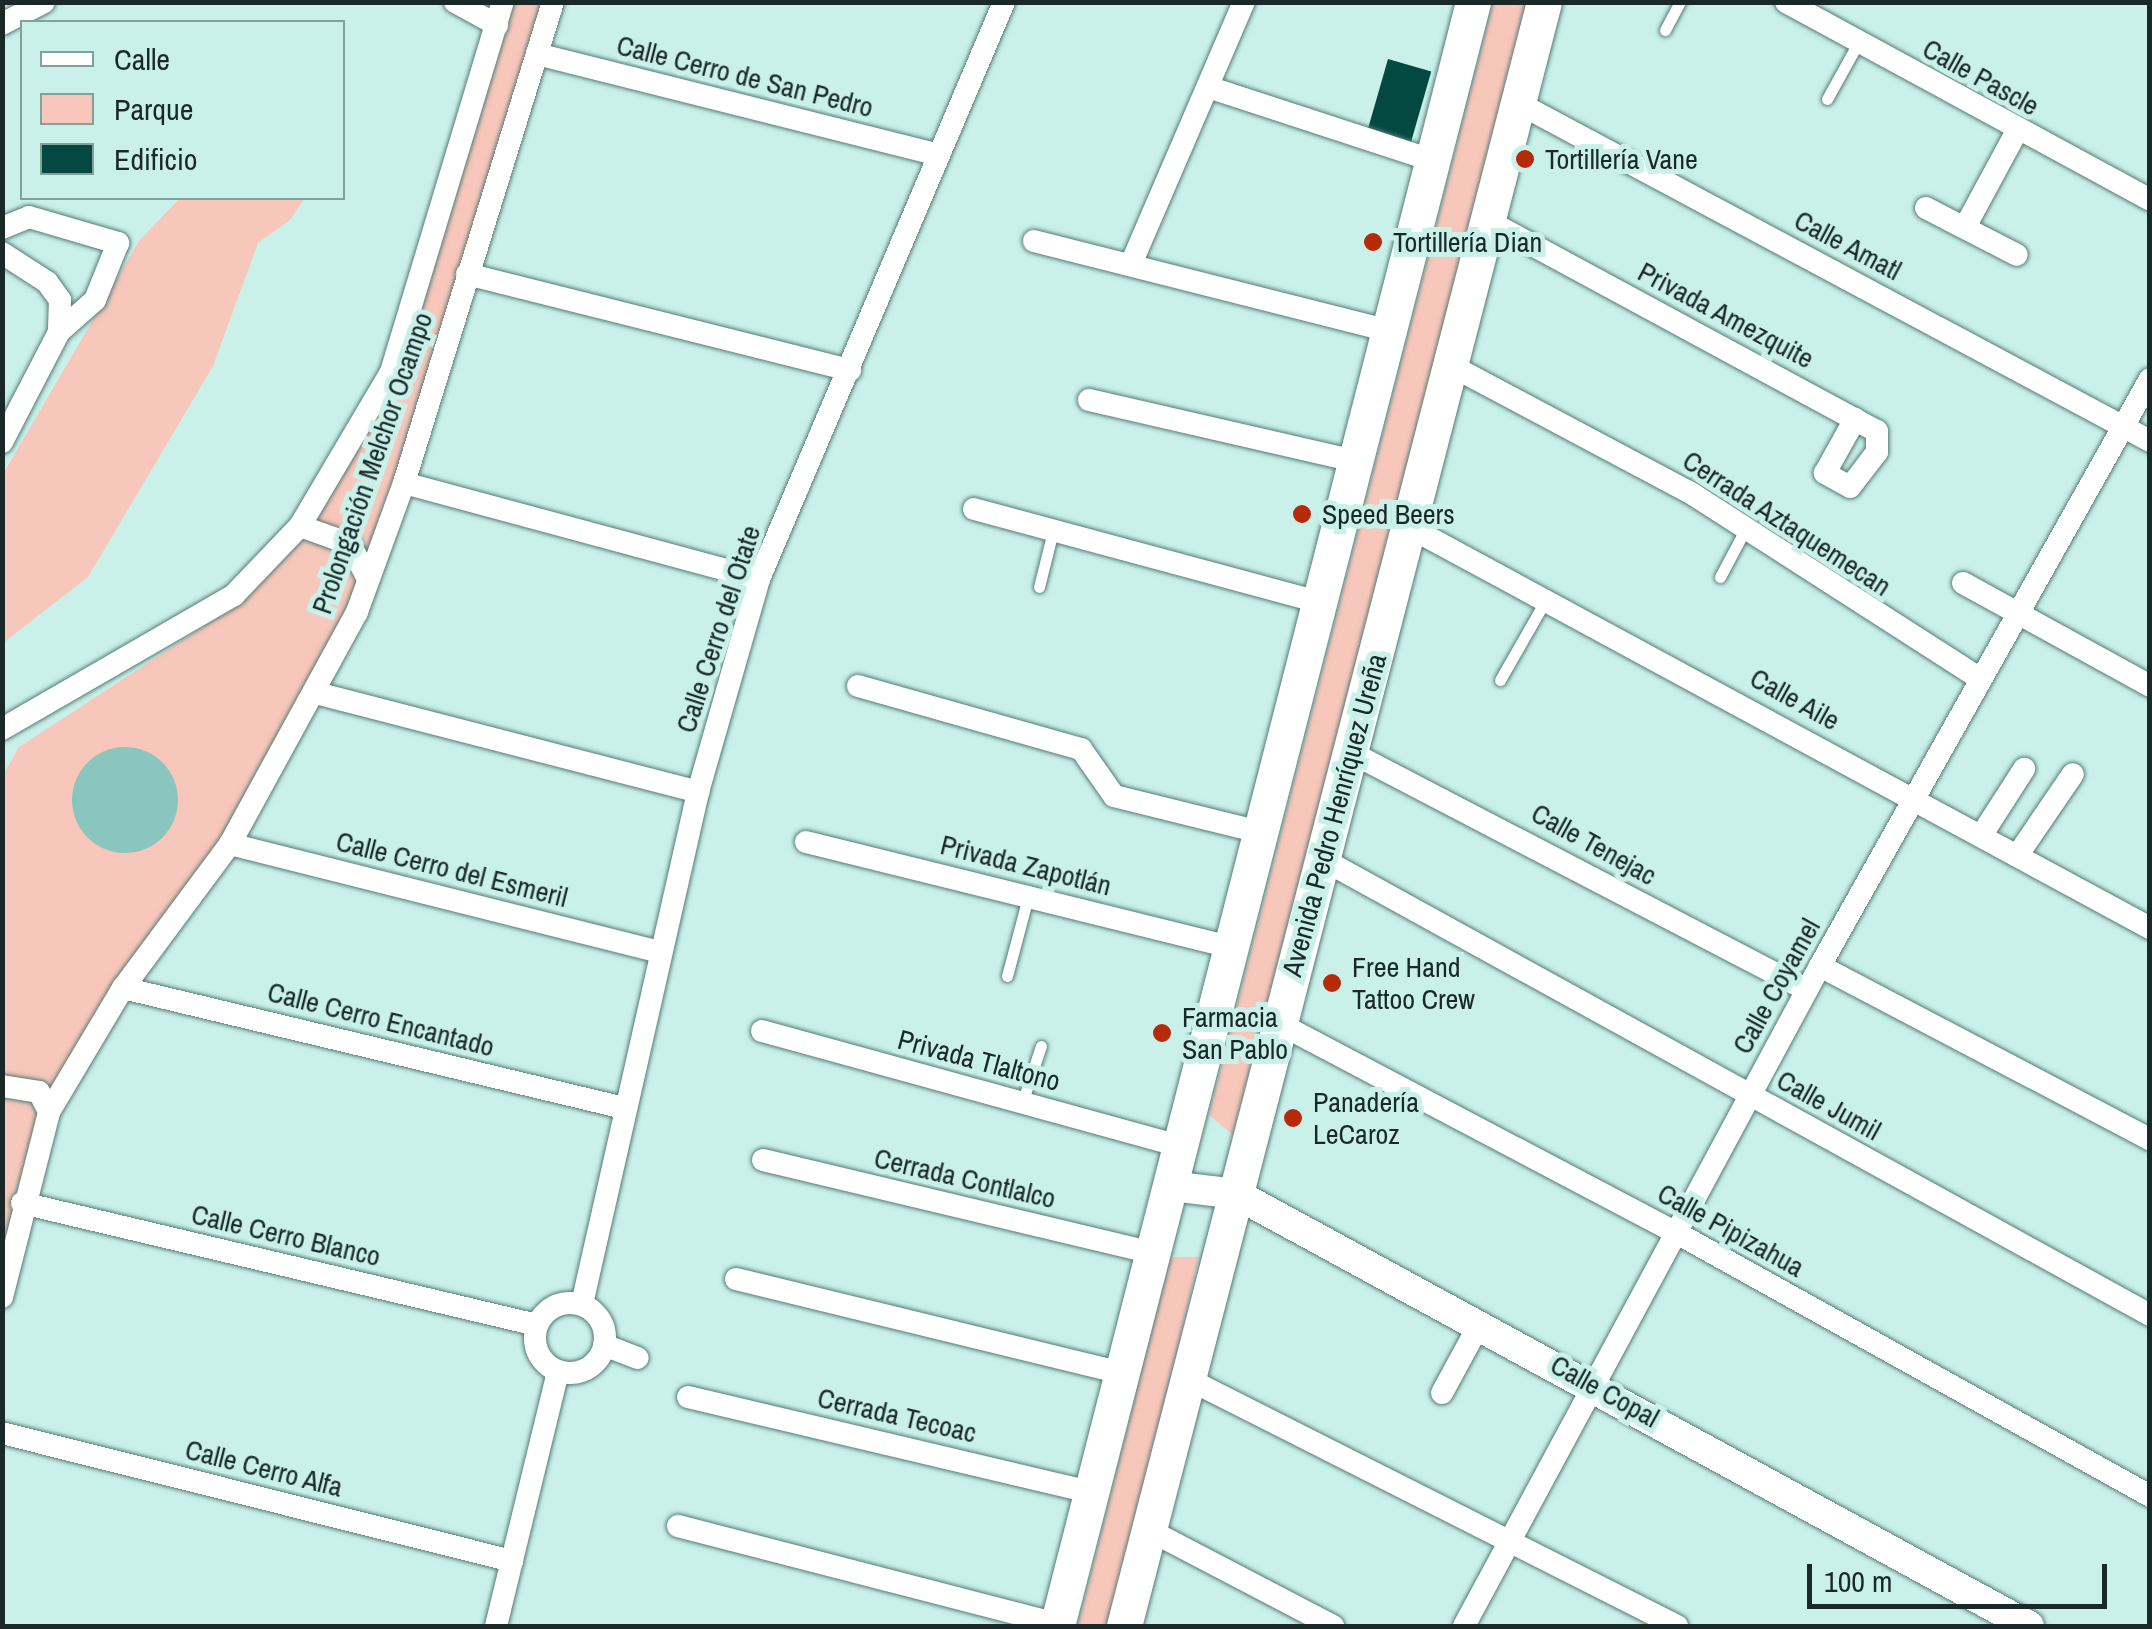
<!DOCTYPE html>
<meta charset="utf-8">
<style>
body{margin:0}
#map{position:relative;width:2152px;height:1629px;overflow:hidden;background:#c9f1ea;font-family:"Archivo Narrow",sans-serif}
div>[style]{position:absolute}
.green>*{inset:0;background:#f8c7bb}
.water>*{inset:0;background:#8bc6be}
.round{border-radius:50%}
.building>*{inset:0;background:#044842;transform-origin:0 0}
.roads{filter:drop-shadow(0 0 2px #567b76) drop-shadow(0 0 2px #567b76)}
.lane>*{height:11px;margin:-5.5px;padding:0 5.5px;transform-origin:5.5px;border-radius:5.5px;background:#fff}
.street>*{height:22px;margin:-11px;padding:0 11px;transform-origin:11px;border-radius:11px;background:#fff}
.street>.ring{margin:-11px;padding:0;box-sizing:content-box;background:none;border:22px solid #fff;border-radius:50%}
.secondary>*{height:30px;margin:-15px;padding:0 15px;transform-origin:15px;border-radius:15px;background:#fff}
.primary>*{height:35px;margin:-17.5px;padding:0 17.5px;transform-origin:17.5px;border-radius:17.5px;background:#fff}
.dots>*{width:28px;height:28px;translate:-50% -50%;box-sizing:border-box;border:5px solid #c9f1ea;border-radius:50%}
span{translate:-50% -50%;white-space:nowrap;text-align:center;line-height:1.15;-webkit-text-stroke:10px #c9f1ea;paint-order:stroke}
.street-label{font-size:28px;color:#1a2927}
.poi-label{font-size:28px;color:#1a2927}
.left{translate:0 -50%;text-align:left}
.frame{position:absolute;inset:0;border:5px solid #1a2927;pointer-events:none}
.legend{position:absolute;left:20px;top:20px;width:325px;height:180px;box-sizing:border-box;background:#c9f1ea;border:2px solid #83a19c;margin:0;padding:12px 18px;list-style:none;font-size:30px;color:#1a2927}
.legend li{display:flex;align-items:center;gap:20px;height:50px}
.legend b{width:50px;border:2px solid #83a19c}
.scale{position:absolute;left:1807px;top:1564px;width:300px;height:45px;box-sizing:border-box;border:5px solid #1a2927;border-top:0;padding-left:12px;font-size:30px;line-height:35px;white-space:nowrap;color:#1a2927;-webkit-text-stroke:8px #c9f1ea;paint-order:stroke}
</style>
<div id="map">
<div class="green">
<div style="clip-path:polygon(502px 3px,547px 3px,397px 485px,351px 600px,223px 840px,46px 1108px,3px 1273px,3px 775px,19px 747px,243px 601px,397px 372px)"></div>
<div style="clip-path:polygon(1493px 3px,1527px 3px,1233px 1135px,1209px 1115px)"></div>
<div style="clip-path:polygon(180px 198px,305px 198px,290px 220px,258px 243px,213px 366px,88px 577px,3px 643px,3px 474px,139px 241px)"></div>
<div style="clip-path:polygon(1170px 1257px,1199px 1257px,1113px 1626px,1078px 1626px)"></div>
</div>
<div class="water">
<div class="round" style="left:72px;top:747px;width:106px;height:106px"></div>
</div>
<div class="building">
<div style="left:1388px;top:59px;width:45px;height:75px;rotate:16deg"></div>
</div>
<div class="roads">
<div class="lane">
<div style="left:1665px;top:30px;width:32px;rotate:-62deg"></div>
<div style="left:1827px;top:99px;width:64px;rotate:-61deg"></div>
<div style="left:1720px;top:577px;width:58px;rotate:-62.1deg"></div>
<div style="left:1039px;top:587px;width:58px;rotate:-76deg"></div>
<div style="left:1500px;top:680px;width:89px;rotate:-60.3deg"></div>
<div style="left:1007px;top:976px;width:82px;rotate:-75.1deg"></div>
<div style="left:1022px;top:1103px;width:60px;rotate:-71.6deg"></div>
</div>
<div class="street">
<div style="left:455px;top:2px;width:48px;rotate:28.7deg"></div>
<div style="left:1786px;top:2px;width:414px;rotate:28.5deg"></div>
<div style="left:2px;top:24px;width:47px;rotate:-27.6deg"></div>
<div style="left:537px;top:54px;width:414px;rotate:14.1deg"></div>
<div style="left:1208px;top:87px;width:236px;rotate:18.1deg"></div>
<div style="left:1518px;top:103px;width:717px;rotate:28.14deg"></div>
<div style="left:1926px;top:208px;width:102px;rotate:27.3deg"></div>
<div style="left:1488px;top:221px;width:442px;rotate:28.4deg"></div>
<div style="left:1877px;top:431px;width:21px;rotate:90deg"></div>
<div style="left:1877px;top:452px;width:44px;rotate:127.6deg"></div>
<div style="left:1850px;top:487px;width:29px;rotate:-151deg"></div>
<div style="left:1825px;top:473px;width:62px;rotate:-60.9deg"></div>
<div style="left:1965px;top:227px;width:109px;rotate:-61.6deg"></div>
<div style="left:2px;top:228px;width:29px;rotate:-22deg"></div>
<div style="left:29px;top:217px;width:93px;rotate:16.3deg"></div>
<div style="left:118px;top:243px;width:61px;rotate:112deg"></div>
<div style="left:95px;top:300px;width:48px;rotate:138.4deg"></div>
<div style="left:1034px;top:241px;width:366px;rotate:14.2deg"></div>
<div style="left:2px;top:253px;width:54px;rotate:32.8deg"></div>
<div style="left:47px;top:282px;width:22px;rotate:54deg"></div>
<div style="left:60px;top:300px;width:32px;rotate:92deg"></div>
<div style="left:59px;top:332px;width:124px;rotate:117.4deg"></div>
<div style="left:1131px;top:264px;width:285px;rotate:-66.7deg"></div>
<div style="left:467px;top:274px;width:395px;rotate:14.1deg"></div>
<div style="left:1450px;top:365px;width:276px;rotate:28deg"></div>
<div style="left:1694px;top:495px;width:341px;rotate:32.7deg"></div>
<div style="left:1089px;top:400px;width:273px;rotate:12.9deg"></div>
<div style="left:404px;top:483px;width:368px;rotate:15.1deg"></div>
<div style="left:974px;top:509px;width:357px;rotate:15.1deg"></div>
<div style="left:300px;top:526px;width:53px;rotate:19.8deg"></div>
<div style="left:350px;top:544px;width:38px;rotate:63deg"></div>
<div style="left:1409px;top:527px;width:843px;rotate:28.42deg"></div>
<div style="left:1963px;top:583px;width:213px;rotate:28.8deg"></div>
<div style="left:858px;top:686px;width:232px;rotate:15.8deg"></div>
<div style="left:1081px;top:749px;width:57px;rotate:54.9deg"></div>
<div style="left:1114px;top:796px;width:150px;rotate:13.9deg"></div>
<div style="left:316px;top:693px;width:395px;rotate:14.5deg"></div>
<div style="left:2px;top:729px;width:268px;rotate:-30deg"></div>
<div style="left:234px;top:595px;width:95px;rotate:-46.3deg"></div>
<div style="left:300px;top:526px;width:179px;rotate:-59.4deg"></div>
<div style="left:391px;top:372px;width:387px;rotate:-73.2deg"></div>
<div style="left:1350px;top:752px;width:515px;rotate:27.51deg"></div>
<div style="left:1981px;top:836px;width:80px;rotate:-57.3deg"></div>
<div style="left:806px;top:842px;width:438px;rotate:13.9deg"></div>
<div style="left:230px;top:844px;width:443px;rotate:14.1deg"></div>
<div style="left:2017px;top:856px;width:99px;rotate:-55.7deg"></div>
<div style="left:1322px;top:859px;width:945px;rotate:28.84deg"></div>
<div style="left:1820px;top:966px;width:373px;rotate:27.7deg"></div>
<div style="left:123px;top:988px;width:515px;rotate:13.47deg"></div>
<div style="left:1280px;top:1024px;width:446px;rotate:27.8deg"></div>
<div style="left:1675px;top:1232px;width:543px;rotate:29.06deg"></div>
<div style="left:762px;top:1031px;width:434px;rotate:15.4deg"></div>
<div style="left:2px;top:1086px;width:37px;rotate:9deg"></div>
<div style="left:39px;top:1092px;width:22px;rotate:63deg"></div>
<div style="left:763px;top:1160px;width:400px;rotate:13.4deg"></div>
<div style="left:22px;top:1203px;width:529px;rotate:13.33deg"></div>
<div style="left:736px;top:1279px;width:396px;rotate:13.7deg"></div>
<div style="left:2px;top:1297px;width:191px;rotate:-75.7deg"></div>
<div style="left:49px;top:1112px;width:144px;rotate:-59.2deg"></div>
<div style="left:123px;top:988px;width:179px;rotate:-53.4deg"></div>
<div style="left:230px;top:844px;width:264px;rotate:-61.3deg"></div>
<div style="left:357px;top:612px;width:137px;rotate:-70deg"></div>
<div style="left:404px;top:483px;width:504px;rotate:-72.79deg"></div>
<div class="ring" style="left:535px;top:1303px;width:48px;height:48px"></div>
<div style="left:582px;top:1304px;width:525px;rotate:-77.23deg"></div>
<div style="left:698px;top:792px;width:222px;rotate:-74deg"></div>
<div style="left:759px;top:579px;width:627px;rotate:-66.99deg"></div>
<div style="left:604px;top:1345px;width:36px;rotate:21deg"></div>
<div style="left:1188px;top:1379px;width:548px;rotate:26.8deg"></div>
<div style="left:1442px;top:1393px;width:80px;rotate:-61.5deg"></div>
<div style="left:688px;top:1397px;width:414px;rotate:13.3deg"></div>
<div style="left:2px;top:1433px;width:526px;rotate:14.09deg"></div>
<div style="left:678px;top:1526px;width:391px;rotate:14.5deg"></div>
<div style="left:1149px;top:1530px;width:208px;rotate:27.6deg"></div>
<div style="left:496px;top:1626px;width:262px;rotate:-76.3deg"></div>
<div style="left:1464px;top:1626px;width:750px;rotate:-61.66deg"></div>
<div style="left:1820px;top:966px;width:673px;rotate:-60.66deg"></div>
</div>
<div class="secondary">
<div style="left:1170px;top:1186px;width:66px;rotate:6.9deg"></div>
<div style="left:1236px;top:1194px;width:903px;rotate:28.58deg"></div>
</div>
<div class="primary">
<div style="left:1057px;top:1626px;width:1676px;rotate:-75.63deg"></div>
<div style="left:1124px;top:1626px;width:1677px;rotate:-75.5deg"></div>
</div>
</div>
<div class="dots">
<div style="left:1525px;top:159px;background:#b62a09"></div>
<div style="left:1373px;top:242px;background:#b62a09"></div>
<div style="left:1302px;top:514px;background:#b62a09"></div>
<div style="left:1332px;top:983px;background:#b62a09"></div>
<div style="left:1162px;top:1033px;background:#b62a09"></div>
<div style="left:1293px;top:1118px;background:#b62a09"></div>
</div>
<div class="street-label">
<span style="left:745px;top:76px;rotate:14deg">Calle Cerro de San Pedro</span>
<span style="left:1981px;top:77px;rotate:29deg">Calle Pascle</span>
<span style="left:1848px;top:245px;rotate:28deg">Calle Amatl</span>
<span style="left:1726px;top:315px;rotate:28deg">Privada Amezquite</span>
<span style="left:372px;top:463px;rotate:-71deg">Prolongación Melchor Ocampo</span>
<span style="left:1787px;top:523px;rotate:33deg">Cerrada Aztaquemecan</span>
<span style="left:718px;top:629px;rotate:-72deg">Calle Cerro del Otate</span>
<span style="left:1795px;top:699px;rotate:29deg">Calle Aile</span>
<span style="left:1334px;top:815px;rotate:-75deg">Avenida Pedro Henríquez Ureña</span>
<span style="left:1594px;top:844px;rotate:29deg">Calle Tenejac</span>
<span style="left:1026px;top:865px;rotate:14deg">Privada Zapotlán</span>
<span style="left:452px;top:869px;rotate:14deg">Calle Cerro del Esmeril</span>
<span style="left:1776px;top:986px;rotate:-61deg">Calle Coyamel</span>
<span style="left:381px;top:1019px;rotate:14deg">Calle Cerro Encantado</span>
<span style="left:979px;top:1060px;rotate:15deg">Privada Tlaltono</span>
<span style="left:1829px;top:1105px;rotate:29deg">Calle Jumil</span>
<span style="left:965px;top:1178px;rotate:13deg">Cerrada Contlalco</span>
<span style="left:1731px;top:1230px;rotate:29deg">Calle Pipizahua</span>
<span style="left:286px;top:1235px;rotate:13deg">Calle Cerro Blanco</span>
<span style="left:1605px;top:1391px;rotate:29deg">Calle Copal</span>
<span style="left:897px;top:1415px;rotate:13deg">Cerrada Tecoac</span>
<span style="left:264px;top:1468px;rotate:14deg">Calle Cerro Alfa</span>
</div>
<div class="poi-label">
<span class="left" style="left:1545px;top:159px">Tortillería Vane</span>
<span class="left" style="left:1393px;top:242px">Tortillería Dian</span>
<span class="left" style="left:1322px;top:514px">Speed Beers</span>
<span class="left" style="left:1352px;top:983px">Free Hand<br>Tattoo Crew</span>
<span class="left" style="left:1182px;top:1033px">Farmacia<br>San Pablo</span>
<span class="left" style="left:1313px;top:1118px">Panadería<br>LeCaroz</span>
</div>
<div class="frame"></div>
<ul class="legend">
<li><b style="height:12px;background:#fff"></b>Calle</li>
<li><b style="height:28px;background:#f8c7bb"></b>Parque</li>
<li><b style="height:28px;background:#044842"></b>Edificio</li>
</ul>
<div class="scale">100 m</div>
</div>
